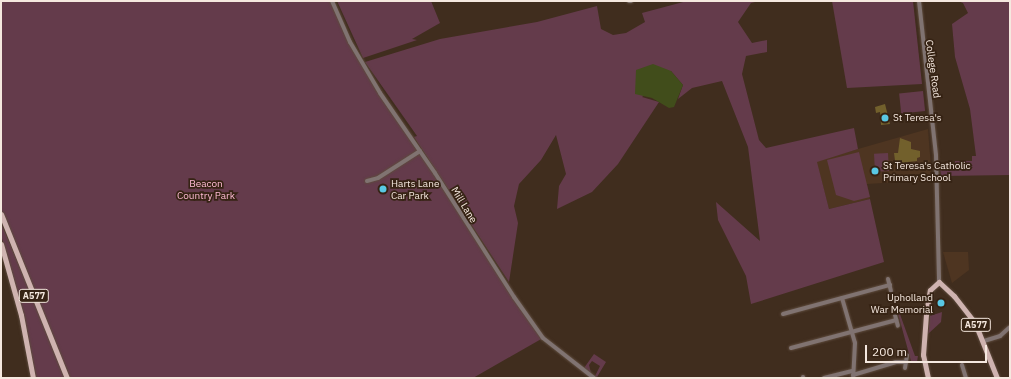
<!DOCTYPE html>
<style>
body{margin:0}
#map{position:relative;width:1011px;height:379px;overflow:hidden;background:#402d1e;font-family:"IBM Plex Sans",sans-serif}
div>[style]{position:absolute}
.built>*{inset:0;background:#4e3521}
.green>*{inset:0;background:#643b4b;transform-origin:0 0}
.water>*{inset:0;background:#414d1b}
.building>*{inset:0;background:#72602c}
.roads{filter:drop-shadow(0 0 1px #5d4b3d) drop-shadow(0 0 1px #5d4b3d)}
.minor>*{height:4px;margin:-2px;padding:0 2px;transform-origin:2px;border-radius:2px;background:#807371}
.major>*{height:5px;margin:-2.5px;padding:0 2.5px;transform-origin:2.5px;border-radius:2.5px;background:#cfb3b0}
.dots>*{width:11px;height:11px;translate:-50% -50%;box-sizing:border-box;border:2px solid #362314;border-radius:50%}
span{translate:-50% -50%;white-space:nowrap;text-align:center;line-height:1.15;-webkit-text-stroke:3.5px #362314;paint-order:stroke}
.shield-label span{padding:1px 3px;background:#362314;border:1px solid;border-radius:3px;-webkit-text-stroke-width:0}
.shield-label{font-size:9px;color:#f5e8df;font-weight:700}
.street-label{font-size:10px;color:#f5e8df}
.poi-label{font-size:10px;color:#f5e8df}
.left{translate:0 -50%;text-align:left}
.right{translate:-100% -50%;text-align:right}
.park-label{font-size:10px;color:#ffbbd5}
.frame{position:absolute;inset:0;border:2px solid #f5e8df;pointer-events:none}
.scale{position:absolute;left:865px;top:345px;width:122px;height:18px;box-sizing:border-box;border:2px solid #f5e8df;border-top:0;padding-left:5px;font-size:12px;line-height:14px;white-space:nowrap;color:#f5e8df;-webkit-text-stroke:3px #362314;paint-order:stroke}
</style>
<div id="map">
<div class="built">
<div style="clip-path:polygon(928px 129px,932px 180px,867px 184px,870px 199px,829px 209px,816px 161px)"></div>
<div style="clip-path:polygon(943px 252px,968px 252px,969px 270px,952px 283px)"></div>
</div>
<div class="green">
<div style="clip-path:polygon(1px 1px,332px 1px,361px 61px,477px 242px,543px 338px,473px 378px,67px 378px,1px 214px)"></div>
<div style="clip-path:polygon(337px 1px,431px 1px,440px 23px,412px 39px,417px 40px,363px 58px)"></div>
<div style="clip-path:polygon(687px 1px,759px 1px,751px 3px,738px 22px,752px 43px,767px 40px,767px 52px,746px 56px,742px 74px,759px 140px,766px 148px,854px 128px,858px 149px,817px 162px,829px 209px,870px 199px,884px 262px,751px 304px,746px 276px,718px 220px,716px 202px,760px 241px,748px 147px,722px 81px,692px 88px,678px 99px,683px 85px,671px 71px,642px 97px,659px 102px,618px 164px,592px 192px,557px 209px,559px 186px,566px 174px,556px 135px,541px 160px,519px 184px,514px 206px,518px 223px,509px 282px,414px 137px,417px 136px,365px 62px,440px 39px,537px 22px,597px 6px,601px 29px,613px 35px,626px 33px,645px 22px,642px 13px)"></div>
<div style="clip-path:polygon(832px 1px,913px 1px,922px 84px,847px 88px)"></div>
<div style="clip-path:polygon(958px 1px,1010px 1px,1010px 175px,941px 176px,940px 167px,955px 167px,955px 161px,972px 161px,972px 156px,976px 156px,970px 109px,955px 57px,952px 24px,968px 13px,963px 3px)"></div>
<div style="left:923px;top:91px;width:20px;height:24px;rotate:84deg"></div>
<div style="clip-path:polygon(859px 152px,870px 197px,854px 201px,836px 195px,827px 160px)"></div>
<div style="left:888px;top:153px;width:18px;height:14px;rotate:87deg"></div>
<div style="clip-path:polygon(1px 223px,46px 328px,65px 378px,36px 378px,27px 331px,1px 235px)"></div>
<div style="clip-path:polygon(892px 292px,915px 356px,918px 356px,917px 362px,911px 361px)"></div>
<div style="clip-path:polygon(942px 312px,941px 322px,928px 334px,930px 316px)"></div>
<div style="clip-path:polygon(594px 354px,606px 362px,597px 377px,595px 376px,600px 366px,592px 361px,589px 365px,591px 373px,584px 368px)"></div>
</div>
<div class="water">
<div style="clip-path:polygon(653px 64px,671px 71px,683px 85px,674px 107px,669px 108px,652px 98px,635px 94px,636px 70px)"></div>
</div>
<div class="building">
<div style="clip-path:polygon(885px 104px,890px 124px,881px 125px,880px 112px,876px 113px,875px 107px)"></div>
<div style="clip-path:polygon(900px 138px,911px 142px,911px 149px,920px 151px,920px 157px,917px 158px,917px 161px,908px 162px,905px 167px,896px 168px,894px 153px,898px 153px)"></div>
</div>
<div class="roads">
<div class="minor">
<div style="left:332px;top:1px;width:45px;rotate:66.3deg"></div>
<div style="left:350px;top:42px;width:59px;rotate:59.5deg"></div>
<div style="left:380px;top:93px;width:97px;rotate:55.5deg"></div>
<div style="left:435px;top:173px;width:147px;rotate:57.5deg"></div>
<div style="left:514px;top:297px;width:50px;rotate:54.7deg"></div>
<div style="left:543px;top:338px;width:65px;rotate:38.1deg"></div>
<div style="left:629px;top:1px;width:2px"></div>
<div style="left:919px;top:1px;width:155px;rotate:83.7deg"></div>
<div style="left:936px;top:155px;width:127px;rotate:88.6deg"></div>
<div style="left:367px;top:181px;width:11px;rotate:-15deg"></div>
<div style="left:378px;top:178px;width:50px;rotate:-32.7deg"></div>
<div style="left:888px;top:279px;width:12px;rotate:76deg"></div>
<div style="left:842px;top:298px;width:47px;rotate:73.9deg"></div>
<div style="left:855px;top:343px;width:35px;rotate:93deg"></div>
<div style="left:783px;top:314px;width:111px;rotate:-15.2deg"></div>
<div style="left:895px;top:315px;width:11px;rotate:75deg"></div>
<div style="left:984px;top:341px;width:17px;rotate:-17deg"></div>
<div style="left:1000px;top:336px;width:13px;rotate:-42deg"></div>
<div style="left:791px;top:348px;width:109px;rotate:-14.9deg"></div>
<div style="left:962px;top:365px;width:14px;rotate:73deg"></div>
<div style="left:905px;top:368px;width:13px;rotate:-81deg"></div>
<div style="left:853px;top:375px;width:45px;rotate:-16.8deg"></div>
<div style="left:896px;top:362px;width:10px"></div>
<div style="left:803px;top:377px;width:1px;rotate:90deg"></div>
<div style="left:824px;top:378px;width:30px;rotate:-14deg"></div>
</div>
<div class="major">
<div style="left:1px;top:214px;width:177px;rotate:68.1deg"></div>
<div style="left:1px;top:244px;width:74px;rotate:74.3deg"></div>
<div style="left:21px;top:315px;width:64px;rotate:79.2deg"></div>
<div style="left:928px;top:378px;width:24px;rotate:-102deg"></div>
<div style="left:923px;top:355px;width:41px;rotate:-85.8deg"></div>
<div style="left:926px;top:314px;width:24px;rotate:-81deg"></div>
<div style="left:930px;top:290px;width:12px;rotate:-42deg"></div>
<div style="left:939px;top:282px;width:21px;rotate:43deg"></div>
<div style="left:954px;top:296px;width:34px;rotate:52deg"></div>
<div style="left:975px;top:323px;width:59px;rotate:68.2deg"></div>
</div>
</div>
<div class="dots">
<div style="left:885px;top:118px;background:#59c8e4"></div>
<div style="left:875px;top:171px;background:#59c8e4"></div>
<div style="left:383px;top:189px;background:#59c8e4"></div>
<div style="left:941px;top:303px;background:#59c8e4"></div>
</div>
<div class="shield-label">
<span style="left:34px;top:296px">A577</span>
<span style="left:976px;top:325px">A577</span>
</div>
<div class="street-label">
<span style="left:933px;top:69px;rotate:82deg">College Road</span>
<span style="left:464px;top:205px;rotate:59deg">Mill Lane</span>
</div>
<div class="poi-label">
<span class="left" style="left:893px;top:118px">St Teresa's</span>
<span class="left" style="left:883px;top:171px">St Teresa's Catholic<br>Primary School</span>
<span class="left" style="left:391px;top:189px">Harts Lane<br>Car Park</span>
<span class="right" style="left:933px;top:303px">Upholland<br>War Memorial</span>
</div>
<div class="park-label">
<span style="left:206px;top:189px">Beacon<br>Country Park</span>
</div>
<div class="frame"></div>
<div class="scale">200 m</div>
</div>
